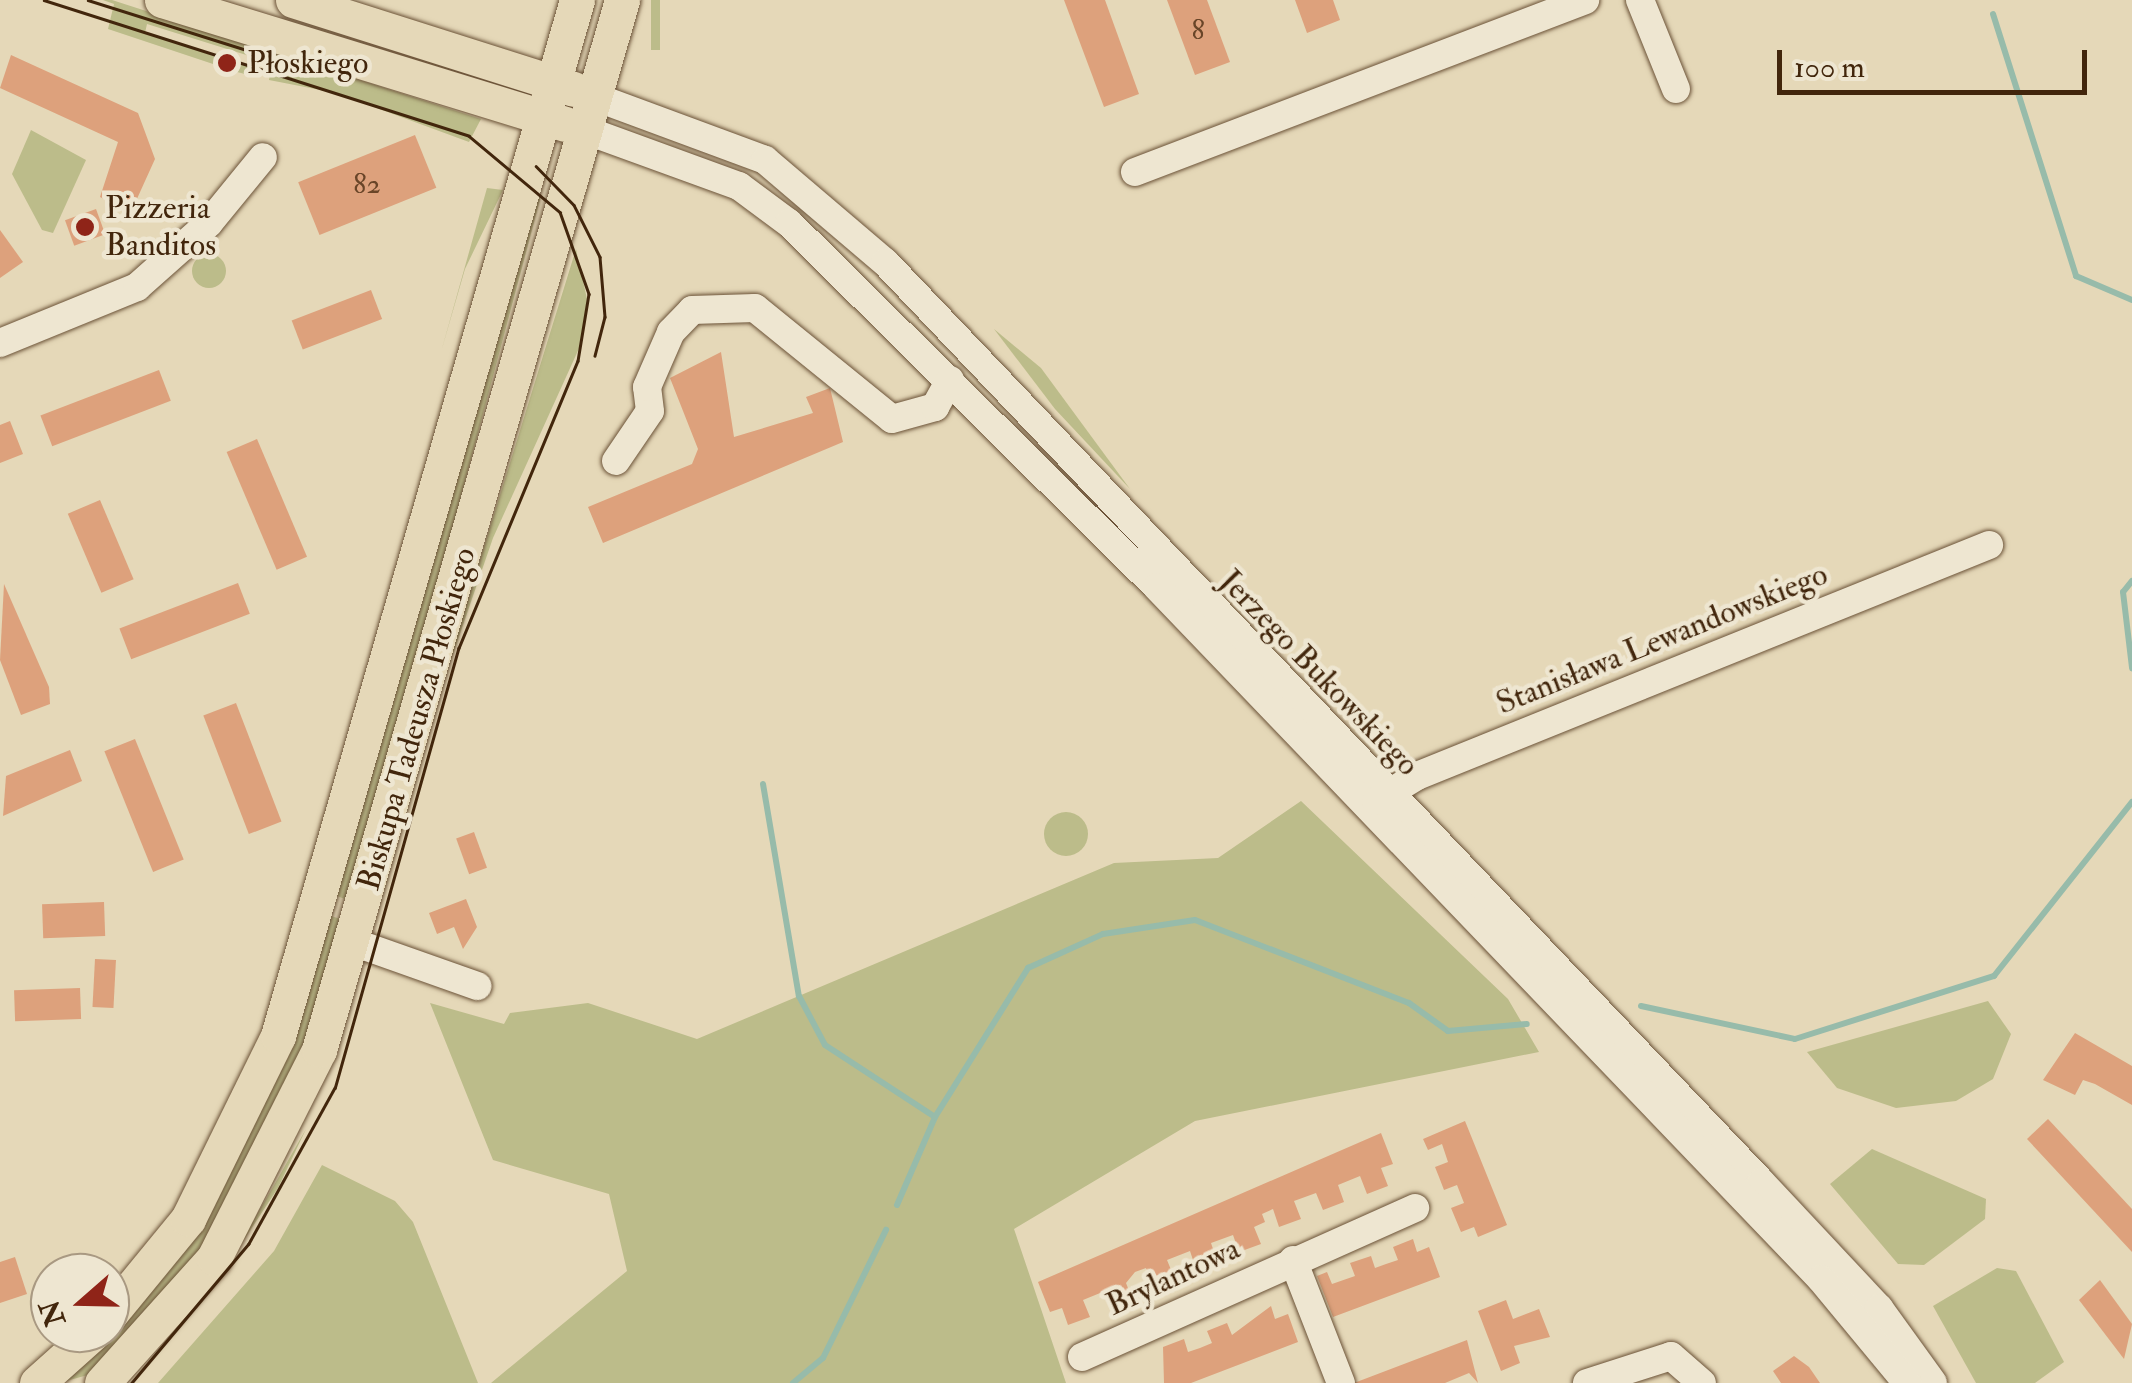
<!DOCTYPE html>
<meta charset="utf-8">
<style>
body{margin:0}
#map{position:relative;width:2132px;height:1383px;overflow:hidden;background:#e5d8b8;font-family:"IM FELL Double Pica",serif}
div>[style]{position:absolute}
.green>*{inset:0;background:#bcbc8a;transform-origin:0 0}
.round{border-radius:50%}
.stream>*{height:6px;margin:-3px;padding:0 3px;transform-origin:3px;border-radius:3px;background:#97bbaa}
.building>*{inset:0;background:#dda17c;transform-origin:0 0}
.roads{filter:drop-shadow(0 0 2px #6b5237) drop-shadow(0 0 2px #6b5237)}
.minor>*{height:28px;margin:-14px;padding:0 14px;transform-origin:14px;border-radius:14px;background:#eee6d1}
.major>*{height:35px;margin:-17.5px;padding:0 17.5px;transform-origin:17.5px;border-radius:17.5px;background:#e5d8b8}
.tram>*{height:2.5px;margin:-1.25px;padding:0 1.25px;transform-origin:1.25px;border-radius:1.25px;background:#42260c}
.dots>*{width:28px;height:28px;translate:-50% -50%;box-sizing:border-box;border:5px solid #eee6d1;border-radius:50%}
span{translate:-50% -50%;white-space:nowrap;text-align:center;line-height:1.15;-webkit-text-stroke:9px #eee6d1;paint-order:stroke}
.number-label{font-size:28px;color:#694528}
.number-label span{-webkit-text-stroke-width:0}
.poi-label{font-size:32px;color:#42260c}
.left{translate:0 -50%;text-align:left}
.street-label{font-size:32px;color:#42260c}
.north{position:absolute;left:30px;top:1253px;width:100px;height:100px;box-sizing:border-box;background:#eee6d1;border:2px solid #a99982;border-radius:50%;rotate:250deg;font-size:28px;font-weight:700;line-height:40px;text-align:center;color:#42260c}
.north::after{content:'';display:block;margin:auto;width:35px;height:45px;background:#8f2418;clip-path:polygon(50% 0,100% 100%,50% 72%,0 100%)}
.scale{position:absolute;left:1777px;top:50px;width:310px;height:45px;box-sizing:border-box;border:5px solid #42260c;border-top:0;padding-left:12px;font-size:30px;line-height:35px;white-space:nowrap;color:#42260c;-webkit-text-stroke:8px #eee6d1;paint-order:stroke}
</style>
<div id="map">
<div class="green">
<div style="clip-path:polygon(103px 0,112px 0,481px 119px,469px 142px,336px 93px,269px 80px,272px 63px,147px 24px,145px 33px,258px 68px,257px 77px,237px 72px,108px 29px,114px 4px)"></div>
<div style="left:651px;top:0;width:9px;height:50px"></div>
<div style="clip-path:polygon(31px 130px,86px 160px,53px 233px,42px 230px,12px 174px)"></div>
<div style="clip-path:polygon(487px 188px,503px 190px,465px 269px,441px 352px)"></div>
<div style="clip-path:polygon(537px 191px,541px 196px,353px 902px,337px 896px)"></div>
<div style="clip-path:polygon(576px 249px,587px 299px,581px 344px,493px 538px,433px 712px)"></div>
<div class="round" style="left:192px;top:254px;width:34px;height:34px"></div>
<div style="clip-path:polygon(994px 329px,1041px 368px,1130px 489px,1055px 409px)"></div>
<div style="clip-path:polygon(1301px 801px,1508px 999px,1539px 1052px,1195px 1121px,1014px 1229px,1066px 1383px,491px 1383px,627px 1271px,609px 1194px,493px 1160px,430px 1003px,504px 1024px,510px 1013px,588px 1003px,697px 1039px,1114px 863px,1218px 858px)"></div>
<div class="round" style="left:1044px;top:812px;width:44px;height:44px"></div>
<div style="clip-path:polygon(331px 916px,347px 921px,301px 1057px,204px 1248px,95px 1373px,59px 1383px,126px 1318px,233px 1168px)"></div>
<div style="clip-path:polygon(1988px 1001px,2011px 1034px,1993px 1079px,1956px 1101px,1896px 1108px,1837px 1088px,1807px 1052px)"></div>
<div style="clip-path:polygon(306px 1129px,278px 1188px,224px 1270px,273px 1187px)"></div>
<div style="clip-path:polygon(1872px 1149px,1986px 1199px,1985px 1219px,1924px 1265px,1898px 1264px,1830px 1184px)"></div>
<div style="clip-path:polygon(322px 1165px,395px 1201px,413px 1222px,478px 1383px,158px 1383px,274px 1251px)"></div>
<div style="clip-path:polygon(1997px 1268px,2016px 1271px,2064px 1362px,2035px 1383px,1976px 1383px,1933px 1306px)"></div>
</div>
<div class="stream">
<div style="left:1993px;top:14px;width:275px;rotate:72.4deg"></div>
<div style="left:2076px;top:276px;width:61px;rotate:23.2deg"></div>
<div style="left:2132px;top:581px;width:14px;rotate:129deg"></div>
<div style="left:2123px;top:592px;width:77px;rotate:83.2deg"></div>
<div style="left:763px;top:784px;width:215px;rotate:80.4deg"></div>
<div style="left:799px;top:996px;width:55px;rotate:62deg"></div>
<div style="left:825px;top:1045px;width:131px;rotate:33.2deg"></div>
<div style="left:1641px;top:1006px;width:157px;rotate:12.1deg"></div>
<div style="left:1795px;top:1039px;width:209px;rotate:-17.6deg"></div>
<div style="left:1994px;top:976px;width:222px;rotate:-51.6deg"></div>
<div style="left:897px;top:1205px;width:96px;rotate:-66.6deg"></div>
<div style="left:935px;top:1117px;width:176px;rotate:-58deg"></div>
<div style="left:1028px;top:968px;width:82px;rotate:-24.4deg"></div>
<div style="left:1103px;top:934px;width:93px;rotate:-8.7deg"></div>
<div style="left:1195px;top:920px;width:230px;rotate:21.2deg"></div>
<div style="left:1409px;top:1003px;width:48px;rotate:35.7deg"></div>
<div style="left:1448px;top:1031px;width:79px;rotate:-5.1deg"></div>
<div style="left:793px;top:1383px;width:39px;rotate:-40deg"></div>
<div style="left:823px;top:1358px;width:143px;rotate:-63.8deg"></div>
</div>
<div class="building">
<div style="clip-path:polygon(1064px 0,1105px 0,1139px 94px,1104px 107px)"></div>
<div style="clip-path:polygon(1167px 0,1207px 0,1230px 62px,1195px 75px)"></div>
<div style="clip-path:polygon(1295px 0,1333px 0,1340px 20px,1307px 33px)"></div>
<div style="clip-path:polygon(11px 55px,138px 113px,155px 159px,131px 212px,100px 197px,118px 142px,0 88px)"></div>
<div style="left:415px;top:135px;width:57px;height:126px;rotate:68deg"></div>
<div style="left:96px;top:209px;width:27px;height:33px;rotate:70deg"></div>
<div style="clip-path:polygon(0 230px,23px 262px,0 278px)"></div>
<div style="left:371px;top:290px;width:31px;height:85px;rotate:69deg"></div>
<div style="clip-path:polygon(721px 352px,734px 437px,813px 413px,806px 397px,830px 388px,843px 442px,603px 543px,588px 507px,692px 464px,698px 449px,670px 378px)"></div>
<div style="left:159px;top:370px;width:33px;height:127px;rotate:69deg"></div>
<div style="clip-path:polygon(10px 421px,23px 454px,0 463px,0 425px)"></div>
<div style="left:257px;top:439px;width:128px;height:33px;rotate:67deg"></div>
<div style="left:100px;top:500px;width:86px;height:35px;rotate:67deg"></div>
<div style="left:238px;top:583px;width:33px;height:127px;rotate:69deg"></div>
<div style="clip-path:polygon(4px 584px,49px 687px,50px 704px,21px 715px,0 660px)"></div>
<div style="left:236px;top:703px;width:127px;height:35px;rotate:69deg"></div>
<div style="left:135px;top:739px;width:130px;height:33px;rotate:68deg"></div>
<div style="clip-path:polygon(70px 750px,82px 781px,3px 816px,6px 776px)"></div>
<div style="left:474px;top:832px;width:38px;height:19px;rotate:70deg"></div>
<div style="clip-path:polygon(466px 899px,477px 927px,463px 949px,454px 927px,437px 934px,429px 913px)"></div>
<div style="left:104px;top:902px;width:34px;height:62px;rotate:88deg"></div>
<div style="left:95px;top:959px;width:21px;height:48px;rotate:3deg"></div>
<div style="left:80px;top:988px;width:31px;height:66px;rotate:88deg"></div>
<div style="clip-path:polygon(2075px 1033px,2132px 1066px,2132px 1105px,2095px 1084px,2083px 1080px,2075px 1095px,2043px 1080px)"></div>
<div style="clip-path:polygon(2048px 1119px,2132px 1209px,2132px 1252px,2027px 1139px)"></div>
<div style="clip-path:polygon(1465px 1121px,1507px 1225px,1478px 1237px,1474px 1227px,1461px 1232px,1451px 1208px,1464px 1203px,1457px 1185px,1444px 1190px,1439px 1177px,1435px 1167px,1448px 1162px,1442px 1144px,1428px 1150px,1423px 1139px)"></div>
<div style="clip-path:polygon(1381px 1133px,1393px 1164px,1381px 1168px,1388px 1186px,1367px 1194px,1360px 1176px,1338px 1185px,1344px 1202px,1323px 1210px,1316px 1193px,1294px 1201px,1301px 1219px,1279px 1227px,1273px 1209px,1262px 1214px,1265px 1222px,1254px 1227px,1261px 1244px,1239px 1252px,1233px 1235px,1211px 1243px,1217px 1261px,1196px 1269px,1190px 1251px,1167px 1260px,1174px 1277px,1152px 1285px,1146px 1268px,1135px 1272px,1126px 1283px,1133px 1301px,1112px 1309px,1105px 1291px,1083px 1300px,1090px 1317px,1068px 1325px,1062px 1308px,1050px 1312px,1038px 1282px)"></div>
<div style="clip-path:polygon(1413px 1239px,1417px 1252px,1429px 1247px,1440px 1277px,1333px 1317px,1317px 1276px,1327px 1272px,1332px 1284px,1355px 1276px,1350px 1263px,1371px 1256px,1375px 1268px,1386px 1264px,1398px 1260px,1393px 1247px)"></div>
<div style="clip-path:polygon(15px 1257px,27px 1294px,0 1303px,0 1262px)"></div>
<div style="clip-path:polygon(2100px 1280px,2132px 1324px,2124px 1359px,2079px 1300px)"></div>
<div style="clip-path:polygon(1506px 1300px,1513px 1319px,1539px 1309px,1550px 1337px,1514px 1346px,1520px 1363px,1501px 1371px,1478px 1311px)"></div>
<div style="clip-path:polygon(1271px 1306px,1275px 1319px,1288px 1314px,1298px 1342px,1191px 1383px,1164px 1383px,1163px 1347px,1184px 1339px,1188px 1352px,1200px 1348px,1212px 1343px,1207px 1331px,1227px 1323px,1232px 1335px)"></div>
<div style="clip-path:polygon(1467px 1340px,1478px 1383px,1469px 1373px,1445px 1383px,1354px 1383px)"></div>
<div style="clip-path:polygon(1794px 1356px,1809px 1367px,1820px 1383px,1781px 1383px,1773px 1371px)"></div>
</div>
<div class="roads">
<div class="minor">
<div style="left:1640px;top:0;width:96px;rotate:68deg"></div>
<div style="left:595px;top:97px;width:181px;rotate:20.3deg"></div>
<div style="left:765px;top:160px;width:157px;rotate:40.4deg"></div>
<div style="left:885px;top:262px;width:1270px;rotate:46.4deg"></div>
<div style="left:1761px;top:1182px;width:173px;rotate:46.9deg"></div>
<div style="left:1879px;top:1308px;width:92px;rotate:54.2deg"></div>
<div style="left:585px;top:130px;width:164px;rotate:20deg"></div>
<div style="left:739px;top:186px;width:62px;rotate:36.5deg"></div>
<div style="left:789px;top:223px;width:518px;rotate:44.69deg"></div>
<div style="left:1157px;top:587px;width:959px;rotate:46.18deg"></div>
<div style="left:1821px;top:1279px;width:135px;rotate:50.4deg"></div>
<div style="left:1135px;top:172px;width:482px;rotate:-20.9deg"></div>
<div style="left:0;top:343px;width:148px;rotate:-22.2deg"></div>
<div style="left:137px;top:287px;width:96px;rotate:-41.6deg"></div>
<div style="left:209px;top:223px;width:85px;rotate:-50.7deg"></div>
<div style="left:616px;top:461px;width:60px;rotate:-55.8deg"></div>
<div style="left:650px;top:411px;width:24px;rotate:-97deg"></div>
<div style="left:647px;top:387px;width:60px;rotate:-66.4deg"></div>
<div style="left:671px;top:332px;width:30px;rotate:-46deg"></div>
<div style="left:692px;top:310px;width:63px;rotate:-1.8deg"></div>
<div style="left:755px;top:308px;width:176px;rotate:39deg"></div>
<div style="left:892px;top:419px;width:45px;rotate:-15.6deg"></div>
<div style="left:935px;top:407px;width:31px;rotate:-61deg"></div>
<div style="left:1376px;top:801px;width:48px;rotate:-31.4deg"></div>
<div style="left:1417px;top:776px;width:617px;rotate:-21.99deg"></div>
<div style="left:353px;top:942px;width:132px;rotate:19.5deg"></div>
<div style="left:1293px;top:1260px;width:132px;rotate:68.7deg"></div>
<div style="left:1082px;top:1357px;width:365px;rotate:-24.1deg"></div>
<div style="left:1587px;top:1383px;width:88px;rotate:-17.8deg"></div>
<div style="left:1671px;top:1356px;width:41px;rotate:41.1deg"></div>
</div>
<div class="major">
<div style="left:162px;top:0;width:422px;rotate:17.1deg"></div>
<div style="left:293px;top:0;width:294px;rotate:17.6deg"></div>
<div style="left:110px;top:1314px;width:123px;rotate:-50.6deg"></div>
<div style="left:188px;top:1219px;width:204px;rotate:-63.8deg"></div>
<div style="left:278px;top:1036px;width:1078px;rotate:-73.9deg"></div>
<div style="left:37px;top:1383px;width:75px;rotate:-41.8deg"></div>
<div style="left:102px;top:1383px;width:168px;rotate:-48.1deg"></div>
<div style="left:214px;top:1258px;width:233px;rotate:-63.2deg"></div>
<div style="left:319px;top:1050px;width:1093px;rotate:-73.9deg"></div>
</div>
</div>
<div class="tram">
<div style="left:44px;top:0;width:446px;rotate:17.7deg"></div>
<div style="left:469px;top:136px;width:119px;rotate:39.9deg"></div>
<div style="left:560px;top:212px;width:87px;rotate:70.5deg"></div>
<div style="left:589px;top:294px;width:68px;rotate:99.3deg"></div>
<div style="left:578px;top:361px;width:311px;rotate:112.5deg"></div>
<div style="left:459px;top:648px;width:457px;rotate:105.7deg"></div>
<div style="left:335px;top:1088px;width:178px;rotate:118.9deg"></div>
<div style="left:249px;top:1244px;width:182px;rotate:130.1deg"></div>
<div style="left:88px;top:0;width:230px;rotate:17.5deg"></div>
<div style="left:536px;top:166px;width:54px;rotate:45.7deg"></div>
<div style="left:574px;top:205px;width:58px;rotate:63.4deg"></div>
<div style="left:600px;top:257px;width:60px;rotate:85.2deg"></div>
<div style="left:605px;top:317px;width:40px;rotate:104.4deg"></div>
</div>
<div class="dots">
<div style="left:227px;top:63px;background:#8f2418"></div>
<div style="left:85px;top:227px;background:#8f2418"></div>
</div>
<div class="number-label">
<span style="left:1198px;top:31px">8</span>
<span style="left:367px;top:185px">82</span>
</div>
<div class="poi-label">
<span class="left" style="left:247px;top:63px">Płoskiego</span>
<span class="left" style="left:105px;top:227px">Pizzeria<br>Banditos</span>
</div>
<div class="street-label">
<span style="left:1662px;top:639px;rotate:-22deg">Stanisława Lewandowskiego</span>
<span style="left:1319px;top:673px;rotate:46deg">Jerzego Bukowskiego</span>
<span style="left:417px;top:719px;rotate:-74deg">Biskupa Tadeusza Płoskiego</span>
<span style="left:1173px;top:1277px;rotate:-25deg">Brylantowa</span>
</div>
<div class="north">N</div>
<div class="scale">100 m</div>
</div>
